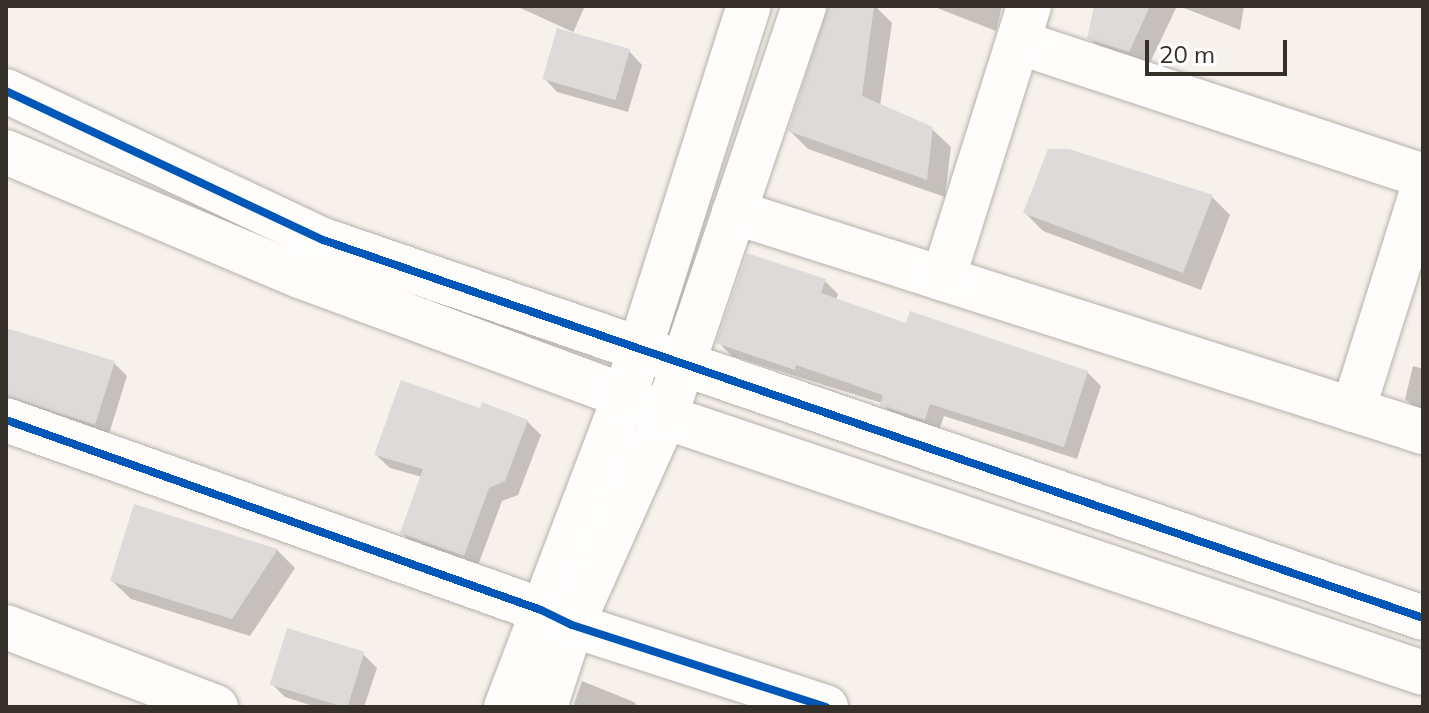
<!DOCTYPE html>
<style>
body{margin:0}
#map{position:relative;width:1429px;height:713px;overflow:hidden;background:#f7f1eb;font-family:Mulish,sans-serif}
div>[style]{position:absolute}
.shadow>*{inset:0;background:#0003}
.building>*{inset:0;background:#dfdada;transform-origin:0 0}
.roads{filter:drop-shadow(0 0 2px #b5b0ab) drop-shadow(0 0 2px #b5b0ab)}
.minor>*{height:44px;margin:-22px;padding:0 22px;transform-origin:22px;border-radius:22px;background:#fefdfc}
.cycleway>*{height:8px;margin:-4px;padding:0 4px;transform-origin:4px;border-radius:4px;background:#0057b8}
span{translate:-50% -50%;white-space:nowrap;text-align:center;line-height:1.15;-webkit-text-stroke:6px #fff;paint-order:stroke}
.frame{position:absolute;inset:0;border:8px solid #36302a;pointer-events:none}
.scale{position:absolute;left:1145px;top:40px;width:142px;height:36px;box-sizing:border-box;border:4px solid #36302a;border-top:0;padding-left:10px;font-size:24px;line-height:28px;white-space:nowrap;color:#36302a;-webkit-text-stroke:6px #fff;paint-order:stroke}
</style>
<div id="map">
<div class="shadow">
<div style="clip-path:polygon(516px 6px,585px 6px,572px 35px,629px 51px,642px 65px,628px 112px,557px 92px,544px 78px,573px 32px)"></div>
<div style="clip-path:polygon(830px 6px,875px 6px,892px 23px,880px 106px,932px 129px,951px 147px,945px 197px,808px 149px,790px 131px)"></div>
<div style="clip-path:polygon(932px 6px,1002px 6px,996px 31px)"></div>
<div style="clip-path:polygon(1096px 6px,1177px 6px,1147px 69px,1108px 56px,1089px 38px)"></div>
<div style="clip-path:polygon(1179px 6px,1244px 6px,1240px 30px)"></div>
<div style="clip-path:polygon(1212px 197px,1230px 215px,1201px 290px,1043px 231px,1025px 213px)"></div>
<div style="clip-path:polygon(825px 281px,838px 294px,836px 300px,907px 326px,1087px 372px,1101px 386px,1077px 459px,944px 416px,938px 433px,895px 418px,882px 403px,732px 356px,719px 343px)"></div>
<div style="clip-path:polygon(6px 330px,114px 363px,127px 376px,108px 437px,6px 413px)"></div>
<div style="clip-path:polygon(1413px 366px,1423px 369px,1423px 414px,1405px 399px)"></div>
<div style="clip-path:polygon(481px 410px,527px 421px,541px 435px,518px 495px,502px 501px,477px 568px,415px 546px,402px 533px,422px 477px,390px 468px,376px 455px)"></div>
<div style="clip-path:polygon(277px 550px,295px 568px,250px 636px,131px 599px,112px 581px)"></div>
<div style="clip-path:polygon(289px 630px,363px 654px,377px 668px,364px 707px,316px 707px,285px 697px,271px 683px)"></div>
<div style="clip-path:polygon(582px 681px,634px 702px,639px 707px,573px 707px)"></div>
</div>
<div class="building">
<div style="clip-path:polygon(828px 6px,874px 6px,862px 96px,933px 127px,927px 180px,788px 131px)"></div>
<div style="clip-path:polygon(1094px 6px,1150px 6px,1129px 52px,1087px 39px)"></div>
<div style="left:557px;top:28px;width:76px;height:53px;rotate:16deg"></div>
<div style="clip-path:polygon(1048px 149px,1069px 149px,1213px 195px,1183px 273px,1023px 213px)"></div>
<div style="clip-path:polygon(747px 253px,826px 279px,821px 293px,906px 323px,910px 311px,1088px 371px,1064px 447px,930px 404px,925px 420px,880px 405px,883px 395px,796px 365px,795px 370px,716px 343px)"></div>
<div style="clip-path:polygon(6px 328px,115px 361px,95px 425px,6px 396px)"></div>
<div style="clip-path:polygon(401px 380px,480px 408px,482px 402px,528px 420px,505px 481px,489px 488px,464px 556px,400px 533px,423px 469px,374px 455px)"></div>
<div style="clip-path:polygon(134px 504px,278px 549px,232px 619px,110px 581px)"></div>
<div style="left:287px;top:628px;width:81px;height:59px;rotate:17deg"></div>
</div>
<div class="roads">
<div class="minor">
<div style="left:1018px;top:42px;width:427px;rotate:18.3deg"></div>
<div style="left:6px;top:91px;width:350px;rotate:25.2deg"></div>
<div style="left:323px;top:240px;width:1163px;rotate:18.96deg"></div>
<div style="left:6px;top:152px;width:319px;rotate:22.9deg"></div>
<div style="left:300px;top:276px;width:346px;rotate:20.3deg"></div>
<div style="left:625px;top:396px;width:45px;rotate:27.7deg"></div>
<div style="left:665px;top:417px;width:800px;rotate:18.66deg"></div>
<div style="left:734px;top:212px;width:723px;rotate:17.71deg"></div>
<div style="left:943px;top:279px;width:286px;rotate:-72.5deg"></div>
<div style="left:1353px;top:410px;width:233px;rotate:-72.5deg"></div>
<div style="left:6px;top:420px;width:568px;rotate:19.55deg"></div>
<div style="left:541px;top:610px;width:34px;rotate:26deg"></div>
<div style="left:572px;top:625px;width:267px;rotate:17.9deg"></div>
<div style="left:6px;top:627px;width:225px;rotate:20.9deg"></div>
<div style="left:506px;top:707px;width:333px;rotate:-69.1deg"></div>
<div style="left:625px;top:396px;width:409px;rotate:-72.4deg"></div>
<div style="left:545px;top:707px;width:86px;rotate:-71.8deg"></div>
<div style="left:572px;top:625px;width:228px;rotate:-65.9deg"></div>
<div style="left:665px;top:417px;width:434px;rotate:-71.3deg"></div>
</div>
</div>
<div class="cycleway">
<div style="left:6px;top:91px;width:350px;rotate:25.2deg"></div>
<div style="left:323px;top:240px;width:1163px;rotate:18.96deg"></div>
<div style="left:6px;top:420px;width:568px;rotate:19.55deg"></div>
<div style="left:541px;top:610px;width:34px;rotate:26deg"></div>
<div style="left:572px;top:625px;width:267px;rotate:17.9deg"></div>
</div>
<div class="frame"></div>
<div class="scale">20 m</div>
</div>
